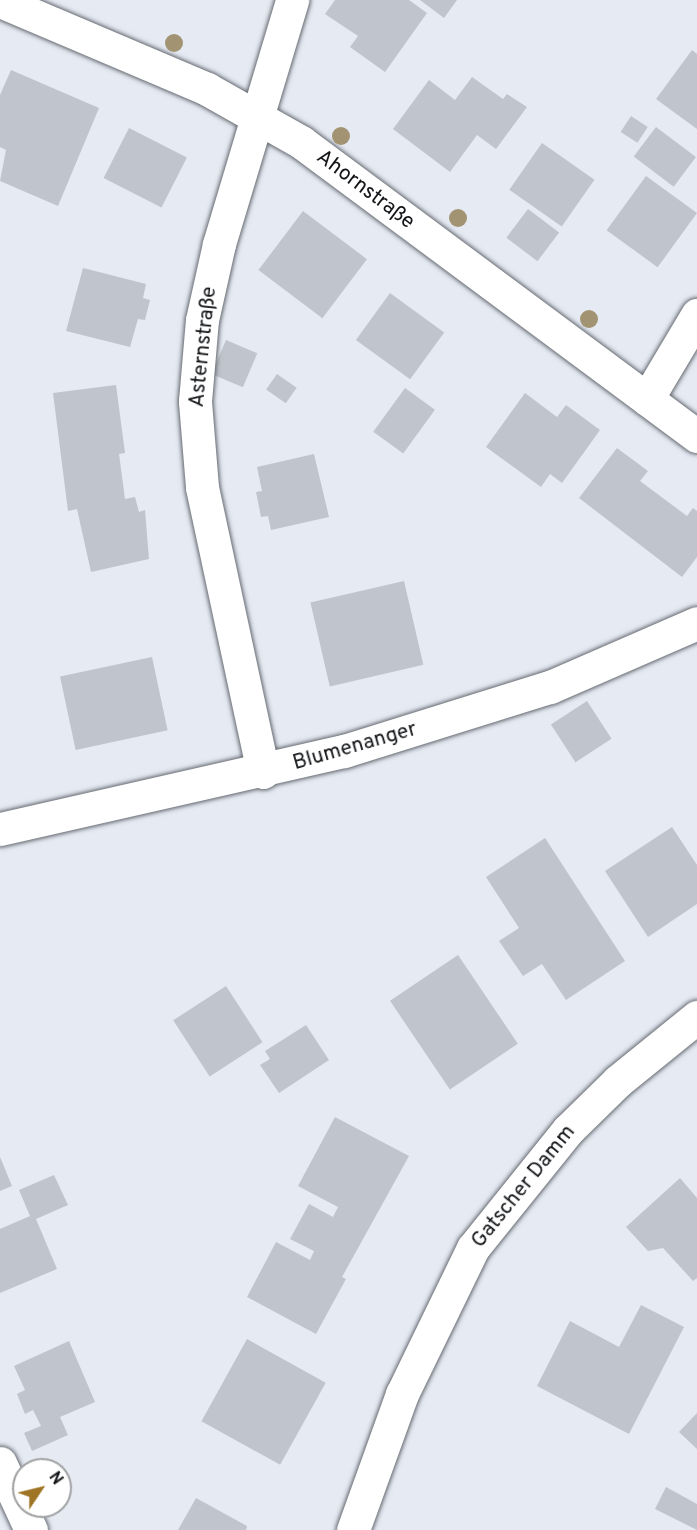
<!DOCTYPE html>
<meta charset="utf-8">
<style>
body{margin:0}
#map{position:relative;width:697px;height:1530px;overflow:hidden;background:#e5eaf3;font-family:Overpass,sans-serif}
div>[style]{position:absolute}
.building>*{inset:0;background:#c0c4cc;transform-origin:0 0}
.roads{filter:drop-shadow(0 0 2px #666a71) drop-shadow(0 0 2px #666a71)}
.minor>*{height:33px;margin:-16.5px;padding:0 16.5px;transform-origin:16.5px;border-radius:16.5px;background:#fff}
.trees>*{width:18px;height:18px;margin:-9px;border-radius:50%;background:#a29372}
span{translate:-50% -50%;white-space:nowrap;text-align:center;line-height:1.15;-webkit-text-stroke:4.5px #fff;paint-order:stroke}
.street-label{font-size:21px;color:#121417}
.north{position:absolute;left:12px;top:1458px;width:60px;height:60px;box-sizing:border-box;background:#fff;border:2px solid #a0a1a2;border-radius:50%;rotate:55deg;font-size:16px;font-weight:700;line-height:24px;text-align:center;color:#121417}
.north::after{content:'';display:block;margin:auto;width:21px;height:27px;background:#9f7424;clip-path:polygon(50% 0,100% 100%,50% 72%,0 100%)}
</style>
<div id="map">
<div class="building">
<div style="clip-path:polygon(335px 0,409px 0,427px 13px,385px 72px,350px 47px,358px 36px,325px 14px)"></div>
<div style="clip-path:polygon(420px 0,457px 0,444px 18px)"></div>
<div style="clip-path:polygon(692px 50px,697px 54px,697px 129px,656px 99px)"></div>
<div style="clip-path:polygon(11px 70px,99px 108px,58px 206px,0 181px,6px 150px,0 147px,0 95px)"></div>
<div style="clip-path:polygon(472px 77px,503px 99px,507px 94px,527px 107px,496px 149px,477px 135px,450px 172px,393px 129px,429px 80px,455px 100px)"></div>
<div style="left:631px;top:116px;width:20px;height:19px;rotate:33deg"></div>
<div style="left:656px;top:127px;width:50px;height:37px;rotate:37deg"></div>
<div style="left:129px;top:128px;width:65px;height:56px;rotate:27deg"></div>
<div style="left:542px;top:143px;width:64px;height:57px;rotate:35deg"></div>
<div style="left:646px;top:176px;width:63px;height:67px;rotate:36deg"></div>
<div style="left:528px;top:209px;width:39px;height:36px;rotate:37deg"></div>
<div style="left:303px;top:211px;width:80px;height:74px;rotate:37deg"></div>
<div style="clip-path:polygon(83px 268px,146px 284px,143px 298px,150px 300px,145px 320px,138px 319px,130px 347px,66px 331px)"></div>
<div style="left:390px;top:293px;width:67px;height:58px;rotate:36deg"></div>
<div style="left:226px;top:340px;width:34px;height:37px;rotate:23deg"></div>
<div style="left:277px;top:374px;width:24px;height:19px;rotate:35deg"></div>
<div style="clip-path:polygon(116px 385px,125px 453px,119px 454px,125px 499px,135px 497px,139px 512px,145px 510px,149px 559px,91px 572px,77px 509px,68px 511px,53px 393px)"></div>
<div style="left:405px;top:388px;width:37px;height:54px;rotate:36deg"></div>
<div style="clip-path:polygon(525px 393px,557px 417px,566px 405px,600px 430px,562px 483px,550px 474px,541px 487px,486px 447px)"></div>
<div style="clip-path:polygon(617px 448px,648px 471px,640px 481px,687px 516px,693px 508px,697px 511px,697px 557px,682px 577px,579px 498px)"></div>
<div style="clip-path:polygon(314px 454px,329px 517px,271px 530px,268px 516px,261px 517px,256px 492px,262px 491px,257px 467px)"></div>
<div style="left:404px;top:581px;width:86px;height:96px;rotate:77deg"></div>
<div style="left:152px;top:657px;width:75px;height:94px;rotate:78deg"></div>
<div style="left:587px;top:701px;width:45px;height:43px;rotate:57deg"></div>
<div style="clip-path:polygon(672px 827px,697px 865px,697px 904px,648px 937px,605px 871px)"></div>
<div style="clip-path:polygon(545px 838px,625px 961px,566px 1000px,542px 964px,523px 976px,499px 941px,519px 928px,486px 877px)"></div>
<div style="left:458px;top:955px;width:107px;height:82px;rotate:56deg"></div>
<div style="left:226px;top:986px;width:67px;height:63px;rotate:57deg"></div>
<div style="clip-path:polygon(306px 1025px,329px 1060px,279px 1093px,260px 1065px,270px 1059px,265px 1051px)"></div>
<div style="clip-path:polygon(335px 1117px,409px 1156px,342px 1277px,346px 1279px,316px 1334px,247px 1297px,276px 1242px,310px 1260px,314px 1251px,290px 1239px,309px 1204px,333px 1217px,338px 1207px,298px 1186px)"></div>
<div style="clip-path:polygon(0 1157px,12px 1186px,0 1191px)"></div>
<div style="clip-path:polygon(54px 1175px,68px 1205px,36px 1219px,57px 1269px,0 1293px,0 1229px,30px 1216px,19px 1190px)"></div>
<div style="clip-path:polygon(680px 1178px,697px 1198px,697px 1278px,693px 1281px,663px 1248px,648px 1251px,626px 1227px)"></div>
<div style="clip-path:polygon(641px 1305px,684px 1327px,629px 1434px,537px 1386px,570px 1321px,619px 1347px)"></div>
<div style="left:247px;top:1339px;width:90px;height:94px;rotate:29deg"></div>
<div style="clip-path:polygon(69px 1341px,95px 1402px,60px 1417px,68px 1435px,32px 1451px,24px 1433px,41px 1426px,33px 1410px,25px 1414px,17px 1394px,25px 1390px,14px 1366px)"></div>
<div style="clip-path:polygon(697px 1413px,697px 1449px,679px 1432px)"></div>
<div style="clip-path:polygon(666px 1487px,697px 1504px,697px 1530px,655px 1509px)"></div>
<div style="clip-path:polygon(196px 1498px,247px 1526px,246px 1530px,178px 1530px)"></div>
</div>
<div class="roads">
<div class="minor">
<div style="left:0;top:1px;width:225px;rotate:23deg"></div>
<div style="left:207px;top:89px;width:108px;rotate:29.4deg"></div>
<div style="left:301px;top:142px;width:493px;rotate:36.6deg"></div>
<div style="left:647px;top:399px;width:98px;rotate:-59.2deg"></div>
<div style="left:263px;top:772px;width:291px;rotate:-102.1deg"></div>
<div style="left:202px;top:487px;width:86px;rotate:-94.7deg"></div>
<div style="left:195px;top:401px;width:81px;rotate:-85.1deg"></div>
<div style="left:202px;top:320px;width:78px;rotate:-77.4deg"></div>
<div style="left:219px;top:244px;width:255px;rotate:-73.3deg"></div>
<div style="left:0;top:829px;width:353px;rotate:-12.8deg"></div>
<div style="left:344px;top:751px;width:216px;rotate:-17.3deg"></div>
<div style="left:550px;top:687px;width:160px;rotate:-23.5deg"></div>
<div style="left:0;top:1463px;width:74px;rotate:65.2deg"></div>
<div style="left:353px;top:1530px;width:145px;rotate:-70.2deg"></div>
<div style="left:402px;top:1394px;width:162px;rotate:-64.1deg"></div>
<div style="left:473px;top:1248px;width:151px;rotate:-51.2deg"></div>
<div style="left:568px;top:1130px;width:70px;rotate:-44.4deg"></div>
<div style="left:618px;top:1081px;width:102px;rotate:-39deg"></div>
</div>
</div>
<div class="trees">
<div style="left:174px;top:43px"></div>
<div style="left:341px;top:136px"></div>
<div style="left:458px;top:218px"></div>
<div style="left:589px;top:319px"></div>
</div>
<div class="street-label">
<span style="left:365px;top:190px;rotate:37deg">Ahornstraße</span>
<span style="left:204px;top:347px;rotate:-84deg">Asternstraße</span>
<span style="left:355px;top:747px;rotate:-16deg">Blumenanger</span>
<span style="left:524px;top:1187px;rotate:-51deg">Gatscher Damm</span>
</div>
<div class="north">N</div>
</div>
